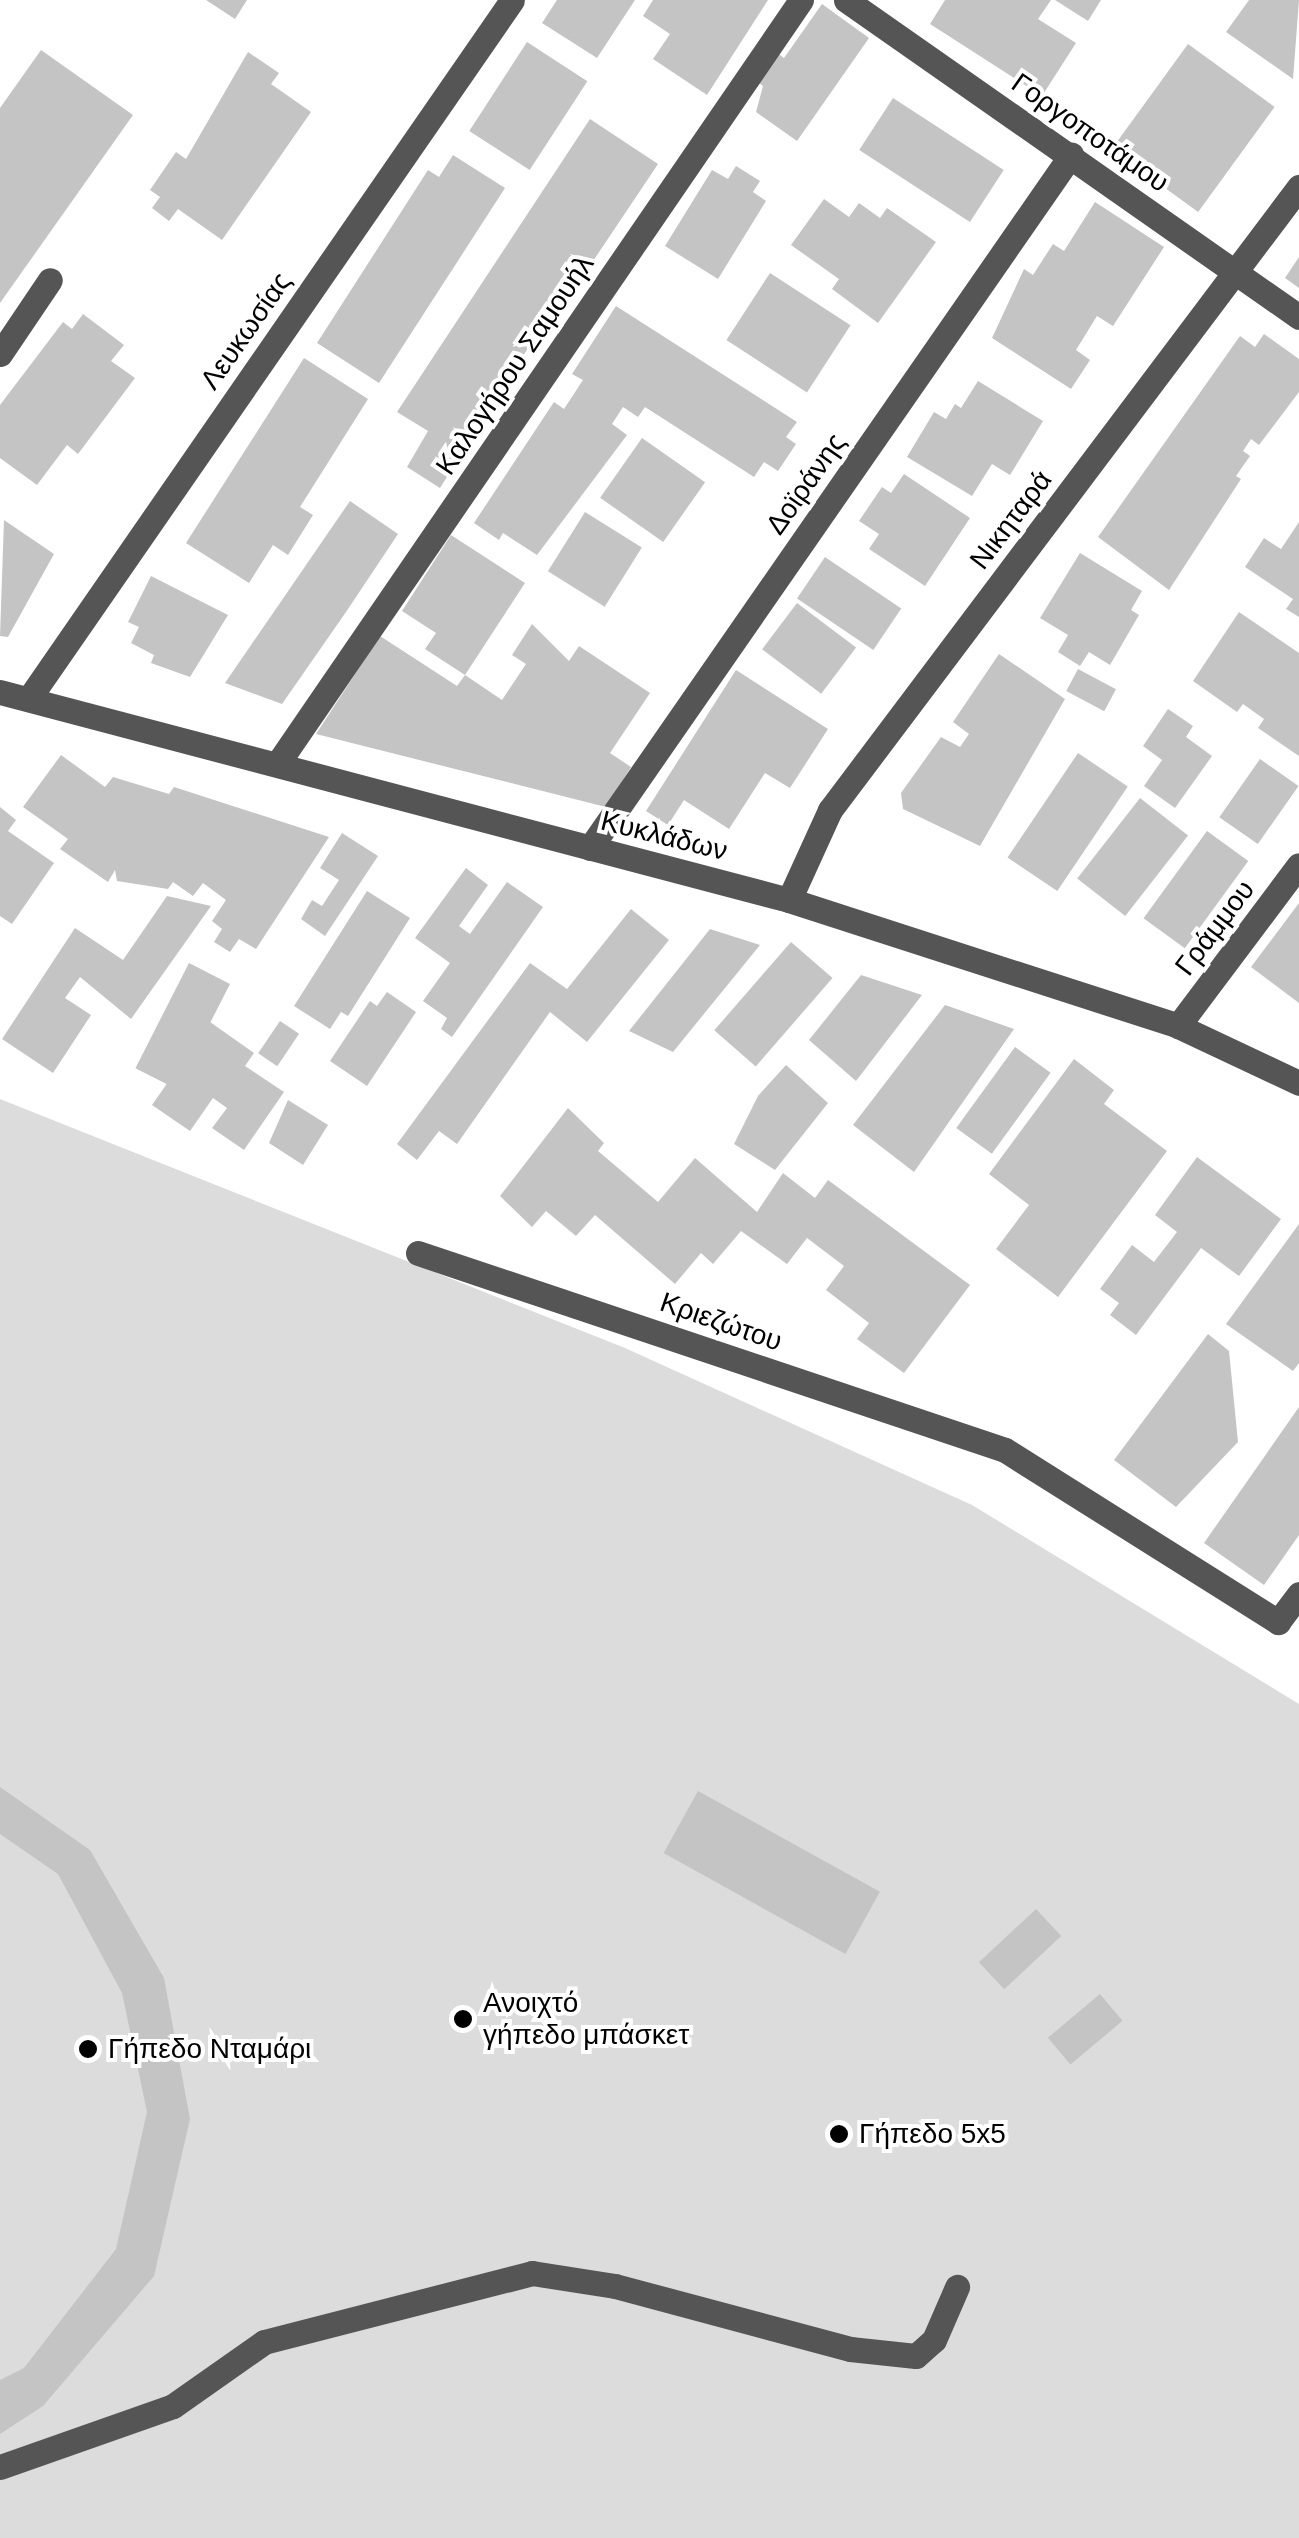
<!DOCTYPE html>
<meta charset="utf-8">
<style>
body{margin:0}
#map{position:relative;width:1299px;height:2538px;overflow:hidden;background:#fff;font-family:Arial,sans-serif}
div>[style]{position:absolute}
.green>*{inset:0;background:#dcdcdc}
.building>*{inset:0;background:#c4c4c4;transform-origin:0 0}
.minor>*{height:25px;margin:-12.5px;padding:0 12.5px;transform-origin:12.5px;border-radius:12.5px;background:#555}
.dots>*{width:28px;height:28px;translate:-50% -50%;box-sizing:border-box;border:5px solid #fff;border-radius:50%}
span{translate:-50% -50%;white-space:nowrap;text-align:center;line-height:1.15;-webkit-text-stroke:8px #fff;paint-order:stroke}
.street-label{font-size:28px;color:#000}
.poi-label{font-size:28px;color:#000}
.left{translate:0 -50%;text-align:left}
</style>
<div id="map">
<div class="green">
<div style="clip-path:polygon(0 1099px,625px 1348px,972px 1505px,1299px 1704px,1299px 2538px,0 2538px)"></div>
</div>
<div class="building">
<div style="clip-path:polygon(206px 0,247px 0,235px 19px)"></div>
<div style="clip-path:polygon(557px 0,635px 0,597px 58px,542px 23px)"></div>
<div style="clip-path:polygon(653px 0,768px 0,707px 95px,653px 59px,670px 34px,643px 16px)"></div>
<div style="clip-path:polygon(945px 0,1051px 0,1038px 19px,1076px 43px,1042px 96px,930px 24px)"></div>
<div style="clip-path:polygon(1055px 0,1101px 0,1088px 21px)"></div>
<div style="clip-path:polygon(1249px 0,1299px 0,1293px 79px,1226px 32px)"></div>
<div style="clip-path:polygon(822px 4px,869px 38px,797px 141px,756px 112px,763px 86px,756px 81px,776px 52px,784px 58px)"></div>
<div style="left:527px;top:42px;width:72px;height:106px;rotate:33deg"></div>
<div style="left:1188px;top:44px;width:107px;height:130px;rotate:36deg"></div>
<div style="clip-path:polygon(41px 50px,133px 115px,0 303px,0 108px)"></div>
<div style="clip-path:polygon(248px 52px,279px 73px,271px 84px,311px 112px,222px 240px,178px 209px,169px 221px,152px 208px,160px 197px,150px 190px,176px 152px,186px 159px)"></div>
<div style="left:893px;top:98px;width:132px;height:62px;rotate:33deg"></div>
<div style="clip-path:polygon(590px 119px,658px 164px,565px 303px,559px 299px,440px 488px,407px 467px,428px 431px,397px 412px)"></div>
<div style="clip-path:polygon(453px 155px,505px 188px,379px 383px,317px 343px,428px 170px,439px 177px)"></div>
<div style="clip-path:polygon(736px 166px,760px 181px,753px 192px,766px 201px,718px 279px,665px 246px,712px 170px,728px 179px)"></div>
<div style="clip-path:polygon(824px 199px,849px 217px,859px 203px,880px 218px,887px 208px,936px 242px,878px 323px,832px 289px,839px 279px,791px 245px)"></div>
<div style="clip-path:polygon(1095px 202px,1164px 247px,1113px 326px,1097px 316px,1076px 350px,1090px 360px,1071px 389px,992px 338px,1024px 269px,1033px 275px,1053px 244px,1064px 251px)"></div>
<div style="clip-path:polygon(1299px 257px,1299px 288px,1285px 278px)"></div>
<div style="left:770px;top:273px;width:96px;height:80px;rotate:33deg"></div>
<div style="clip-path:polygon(616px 306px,797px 422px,786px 437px,796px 444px,778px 471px,764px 462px,754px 477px,645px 407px,638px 417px,623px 407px,612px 424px,627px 435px,537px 555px,503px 533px,499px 540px,474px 523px,554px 402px,564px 409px,583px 380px,572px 374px)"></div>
<div style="clip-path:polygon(83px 314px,124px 345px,111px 361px,135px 378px,78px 454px,67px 445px,37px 485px,0 458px,0 405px,63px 322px,72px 329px)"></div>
<div style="clip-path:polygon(1264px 334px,1299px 359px,1299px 392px,1259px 445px,1251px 439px,1243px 451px,1250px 456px,1236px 476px,1241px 479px,1169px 590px,1098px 537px,1240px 336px,1255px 347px)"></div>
<div style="clip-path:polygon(304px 358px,368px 399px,300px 507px,313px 515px,288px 555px,273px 545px,249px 583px,186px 543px)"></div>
<div style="clip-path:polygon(978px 381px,1043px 421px,1010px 475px,992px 464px,972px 496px,907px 457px,934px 412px,946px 419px,955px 404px,961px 408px)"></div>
<div style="left:642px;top:438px;width:77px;height:73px;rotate:35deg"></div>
<div style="clip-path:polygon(904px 474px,970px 518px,925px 586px,869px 549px,879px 534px,859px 521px,882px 487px,891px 493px)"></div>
<div style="clip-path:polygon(350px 501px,398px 534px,346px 612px,282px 704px,225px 683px)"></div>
<div style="left:585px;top:512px;width:67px;height:70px;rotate:32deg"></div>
<div style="clip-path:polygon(4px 520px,54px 554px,8px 637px,0 636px)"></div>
<div style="clip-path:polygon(1299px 522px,1299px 617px,1286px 609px,1293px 599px,1245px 567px,1264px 538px,1281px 549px)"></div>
<div style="clip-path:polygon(451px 535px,525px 583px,465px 675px,425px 649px,436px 633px,402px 611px)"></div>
<div style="clip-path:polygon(1080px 553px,1142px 591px,1131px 610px,1139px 615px,1110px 665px,1089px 652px,1080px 666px,1058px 652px,1068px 635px,1040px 618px)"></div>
<div style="left:825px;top:557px;width:92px;height:50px;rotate:34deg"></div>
<div style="clip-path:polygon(151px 576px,228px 615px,190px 677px,151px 663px,154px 655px,131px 643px,139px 627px,128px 622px)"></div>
<div style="left:797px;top:603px;width:74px;height:58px;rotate:37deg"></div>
<div style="clip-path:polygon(1239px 612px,1299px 653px,1299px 756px,1258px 728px,1264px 719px,1243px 704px,1237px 712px,1193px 681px)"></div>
<div style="clip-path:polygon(532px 624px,569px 661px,579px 646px,650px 693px,610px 753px,631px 767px,606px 807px,316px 734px,380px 636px,457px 686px,465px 675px,502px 700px,526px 664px,512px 655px)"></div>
<div style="clip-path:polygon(999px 654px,1065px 699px,980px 846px,903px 809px,901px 793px,941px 737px,960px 747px,969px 734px,953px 722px)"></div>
<div style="left:1078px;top:669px;width:43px;height:25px;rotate:28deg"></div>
<div style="clip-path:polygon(736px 670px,828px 729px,790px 788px,765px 773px,729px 829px,684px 800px,668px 825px,646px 811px)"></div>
<div style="clip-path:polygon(1168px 709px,1193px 726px,1186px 737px,1212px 756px,1175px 808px,1144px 786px,1162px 760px,1143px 746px)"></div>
<div style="left:1078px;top:753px;width:60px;height:126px;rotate:34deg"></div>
<div style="clip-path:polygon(61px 755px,105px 787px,113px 777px,169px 794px,174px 787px,329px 837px,256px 949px,239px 939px,230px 952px,214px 942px,222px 929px,212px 921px,226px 900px,203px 883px,193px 896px,173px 882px,168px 889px,117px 881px,115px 870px,108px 882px,60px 849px,68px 839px,23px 807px)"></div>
<div style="left:1260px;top:759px;width:47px;height:71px;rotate:35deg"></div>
<div style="left:1140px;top:798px;width:61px;height:102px;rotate:38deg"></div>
<div style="clip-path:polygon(0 807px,16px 820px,8px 831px,54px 863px,12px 924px,0 916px)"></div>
<div style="left:1207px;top:831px;width:51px;height:108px;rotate:36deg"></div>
<div style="clip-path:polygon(342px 833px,378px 856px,325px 936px,301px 919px,312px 900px,322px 906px,339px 880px,320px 868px)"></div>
<div style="clip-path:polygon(466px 868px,488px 885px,459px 926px,470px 934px,507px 882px,543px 907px,452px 1037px,441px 1029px,447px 1018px,423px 1001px,450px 963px,415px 938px)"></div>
<div style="clip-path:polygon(367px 891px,410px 918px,348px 1016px,341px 1012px,330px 1029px,294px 1006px)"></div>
<div style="clip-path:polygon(167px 896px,211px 906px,131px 1019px,80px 977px,65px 998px,91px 1015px,53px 1073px,2px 1039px,75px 928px,123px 960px)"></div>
<div style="clip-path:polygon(1299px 903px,1299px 1003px,1251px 967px)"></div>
<div style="clip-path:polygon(631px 909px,669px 940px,587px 1042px,550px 1012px,457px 1144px,439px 1131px,417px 1160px,397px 1144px,530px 963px,567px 989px)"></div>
<div style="clip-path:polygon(710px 929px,760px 945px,673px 1052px,629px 1031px)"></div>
<div style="left:791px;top:942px;width:55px;height:117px;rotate:41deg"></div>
<div style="left:189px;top:963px;width:46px;height:118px;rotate:27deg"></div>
<div style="clip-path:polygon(861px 975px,922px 995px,856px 1081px,809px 1040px)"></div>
<div style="clip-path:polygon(387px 992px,416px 1012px,367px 1086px,330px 1061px,370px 1001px,377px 1006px)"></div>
<div style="clip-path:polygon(945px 1005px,1014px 1029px,914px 1172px,853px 1125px)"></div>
<div style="left:280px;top:1021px;width:23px;height:39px;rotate:34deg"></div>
<div style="clip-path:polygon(210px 1022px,254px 1053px,245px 1066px,284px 1092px,244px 1150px,212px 1128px,227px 1108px,213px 1098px,190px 1131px,152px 1105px)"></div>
<div style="left:1015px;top:1047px;width:44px;height:100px;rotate:36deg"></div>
<div style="clip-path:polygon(1074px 1059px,1114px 1090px,1104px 1104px,1167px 1151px,1058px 1297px,996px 1249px,1029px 1205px,989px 1174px)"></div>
<div style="clip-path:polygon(786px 1065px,828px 1103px,775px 1170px,734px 1144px,758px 1096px)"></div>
<div style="clip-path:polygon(288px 1100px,328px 1125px,303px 1165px,269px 1143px)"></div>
<div style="clip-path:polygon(568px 1108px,604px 1143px,598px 1151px,658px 1202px,695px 1158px,757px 1212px,783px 1173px,815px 1198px,828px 1180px,970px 1285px,904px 1373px,857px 1339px,869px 1323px,826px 1290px,844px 1266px,807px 1238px,787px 1264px,741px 1231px,713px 1264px,701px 1253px,675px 1284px,595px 1215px,576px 1236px,546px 1211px,532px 1227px,500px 1196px)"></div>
<div style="clip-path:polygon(1197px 1157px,1281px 1219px,1239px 1276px,1201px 1248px,1136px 1335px,1110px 1315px,1119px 1303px,1100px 1289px,1132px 1245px,1154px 1262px,1177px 1232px,1155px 1215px)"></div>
<div style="clip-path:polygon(1299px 1224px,1299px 1363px,1293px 1371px,1226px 1324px)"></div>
<div style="clip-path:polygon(1208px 1334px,1229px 1351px,1238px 1442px,1176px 1507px,1114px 1460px)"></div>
<div style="clip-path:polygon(1299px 1407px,1299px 1535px,1264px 1585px,1204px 1543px)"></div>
<div style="clip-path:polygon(0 1787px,90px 1850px,164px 1978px,190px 2119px,154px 2276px,43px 2406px,0 2434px,0 2380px,24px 2368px,116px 2249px,147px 2112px,122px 1993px,58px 1874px,0 1834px)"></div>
<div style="left:698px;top:1791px;width:208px;height:71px;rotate:29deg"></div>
<div style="left:1036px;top:1909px;width:37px;height:78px;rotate:47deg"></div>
<div style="left:1100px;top:1994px;width:35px;height:68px;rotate:50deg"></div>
</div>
<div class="minor">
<div style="left:846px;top:0;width:553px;rotate:34.98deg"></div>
<div style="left:0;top:354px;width:89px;rotate:-56deg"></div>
<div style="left:0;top:692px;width:816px;rotate:14.77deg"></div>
<div style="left:789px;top:900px;width:409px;rotate:17.9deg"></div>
<div style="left:1178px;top:1026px;width:134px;rotate:25.2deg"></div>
<div style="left:30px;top:697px;width:847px;rotate:-55.33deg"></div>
<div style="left:278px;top:763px;width:925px;rotate:-55.57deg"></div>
<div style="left:590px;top:848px;width:844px;rotate:-55.24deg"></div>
<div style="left:789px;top:900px;width:99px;rotate:-65.5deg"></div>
<div style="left:830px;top:810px;width:780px;rotate:-53.03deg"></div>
<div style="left:1178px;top:1026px;width:201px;rotate:-53.1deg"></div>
<div style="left:418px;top:1253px;width:619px;rotate:18.55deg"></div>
<div style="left:1005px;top:1450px;width:323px;rotate:32.2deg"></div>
<div style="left:1278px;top:1622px;width:35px;rotate:-53deg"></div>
<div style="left:0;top:2467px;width:183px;rotate:-19.4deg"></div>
<div style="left:173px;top:2406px;width:111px;rotate:-35.1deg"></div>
<div style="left:264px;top:2342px;width:277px;rotate:-14.4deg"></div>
<div style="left:532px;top:2273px;width:84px;rotate:8.9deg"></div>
<div style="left:615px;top:2286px;width:243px;rotate:15deg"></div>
<div style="left:850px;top:2349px;width:66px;rotate:6.1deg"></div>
<div style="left:916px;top:2356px;width:24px;rotate:-42deg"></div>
<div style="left:934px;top:2340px;width:58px;rotate:-66.5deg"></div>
</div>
<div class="dots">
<div style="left:463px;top:2019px;background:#000"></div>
<div style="left:88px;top:2049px;background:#000"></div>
<div style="left:839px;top:2134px;background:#000"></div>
</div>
<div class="street-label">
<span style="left:1090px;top:133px;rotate:35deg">Γοργοποτάμου</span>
<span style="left:246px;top:331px;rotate:-55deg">Λευκωσίας</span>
<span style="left:515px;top:365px;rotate:-56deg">Καλογήρου Σαμουήλ</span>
<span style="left:806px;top:484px;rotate:-55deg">Δοϊράνης</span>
<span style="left:1011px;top:520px;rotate:-53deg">Νικηταρά</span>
<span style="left:664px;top:836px;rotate:14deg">Κυκλάδων</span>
<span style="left:1215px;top:928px;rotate:-53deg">Γράμμου</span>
<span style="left:721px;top:1322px;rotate:19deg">Κριεζώτου</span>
</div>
<div class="poi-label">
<span class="left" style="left:483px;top:2019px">Ανοιχτό<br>γήπεδο μπάσκετ</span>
<span class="left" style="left:108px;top:2049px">Γήπεδο Νταμάρι</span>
<span class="left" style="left:859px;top:2134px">Γήπεδο 5x5</span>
</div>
</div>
